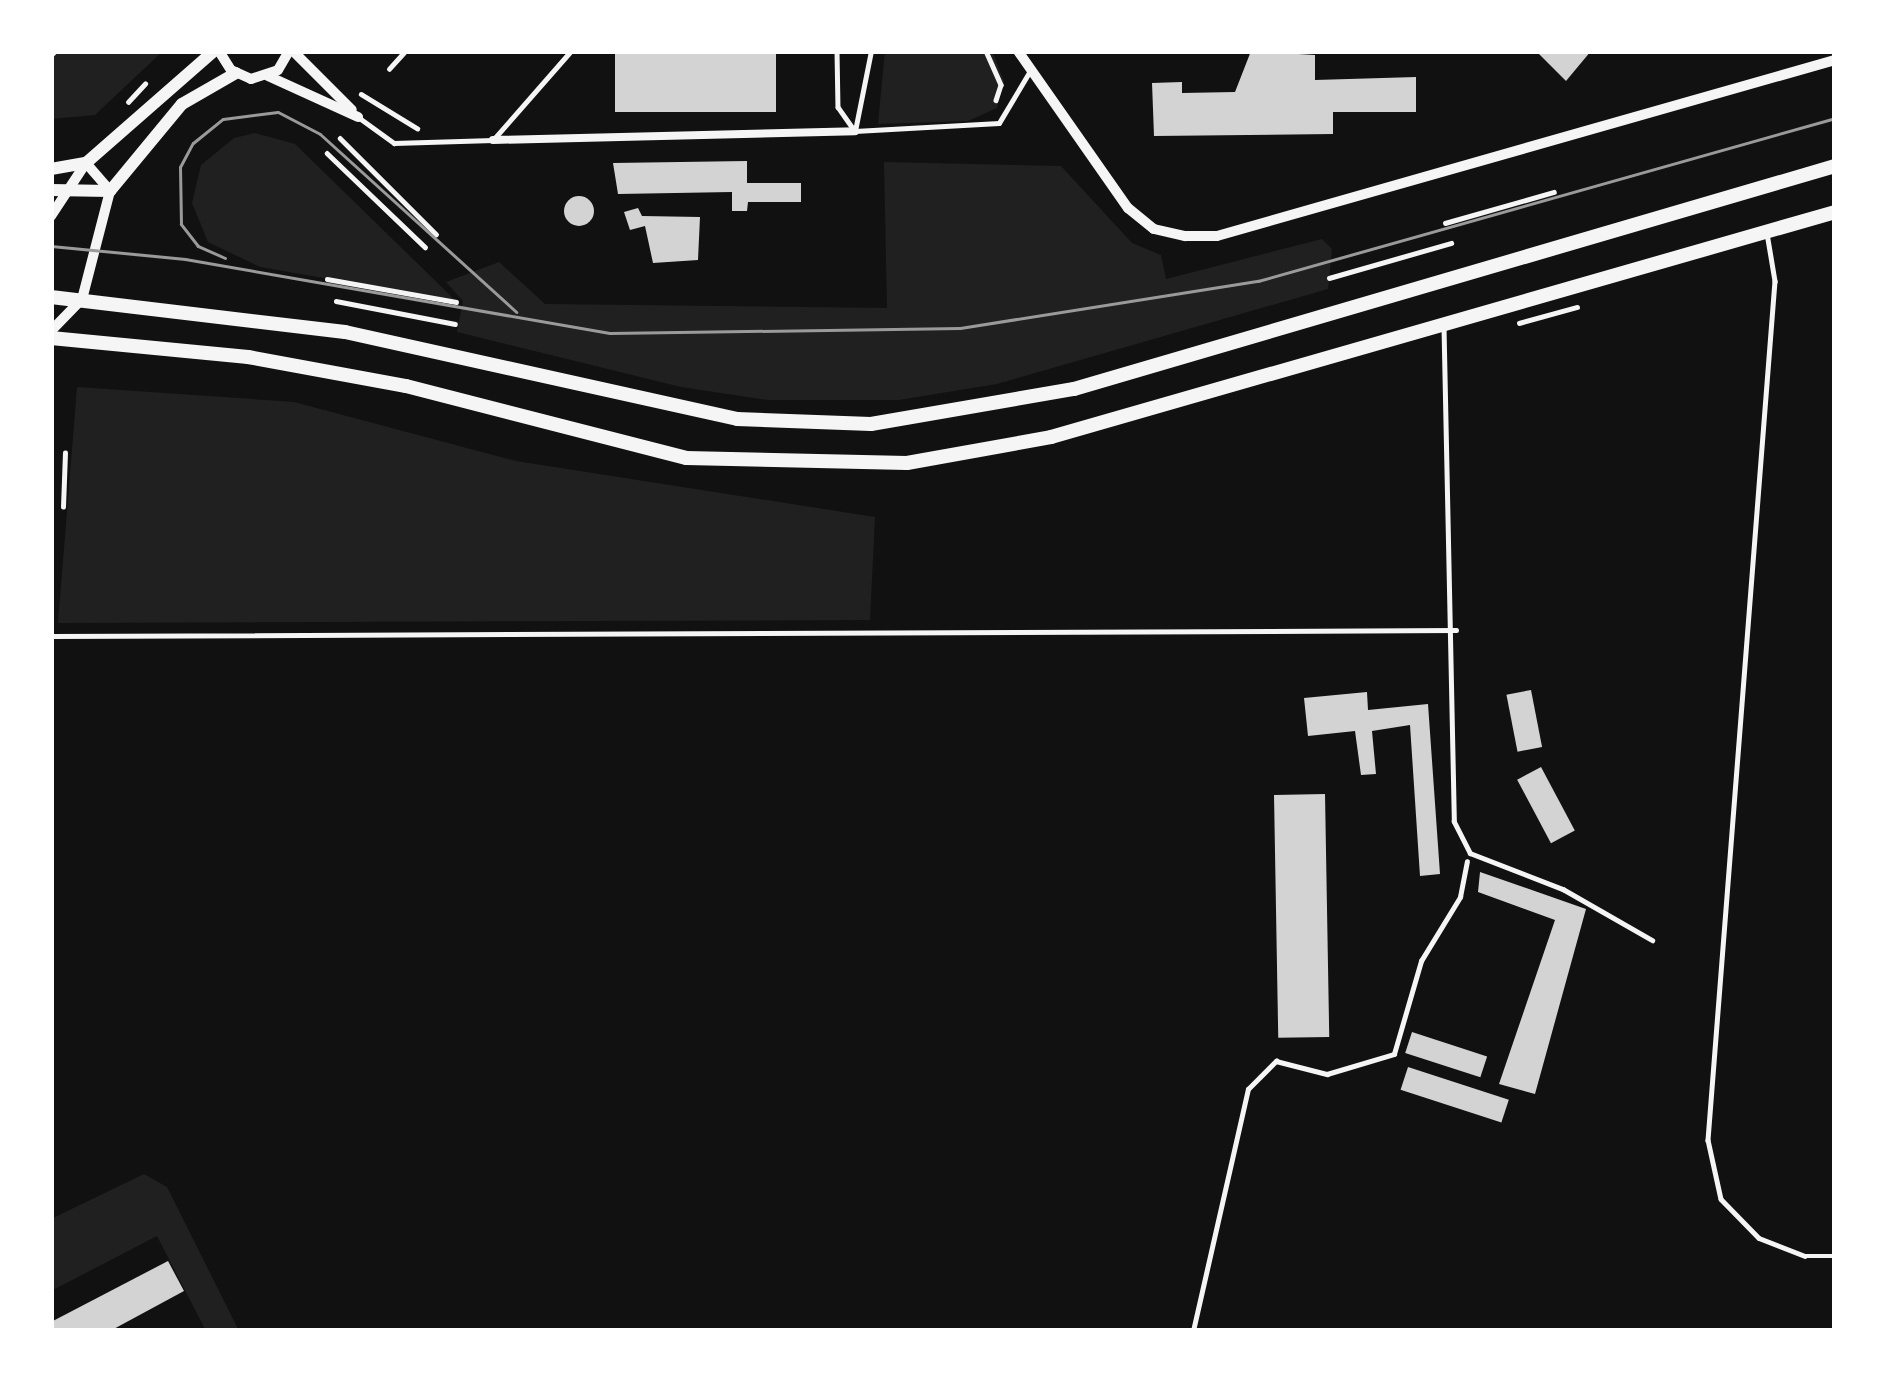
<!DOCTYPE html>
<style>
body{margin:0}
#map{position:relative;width:1886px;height:1382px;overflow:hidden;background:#111;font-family:"Space Grotesk",sans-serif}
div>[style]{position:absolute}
.green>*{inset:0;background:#202020}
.building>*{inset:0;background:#d3d3d3;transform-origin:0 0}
.round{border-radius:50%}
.path>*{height:4.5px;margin:-2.25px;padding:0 2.25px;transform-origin:2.25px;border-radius:2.25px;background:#f5f5f5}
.service>*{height:4.5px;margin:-2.25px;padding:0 2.25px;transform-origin:2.25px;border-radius:2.25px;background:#f5f5f5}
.pedestrian>*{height:8px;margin:-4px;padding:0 4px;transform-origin:4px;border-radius:4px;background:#f5f5f5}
.minor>*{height:10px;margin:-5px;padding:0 5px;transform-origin:5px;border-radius:5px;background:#f5f5f5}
.tertiary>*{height:12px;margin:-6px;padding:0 6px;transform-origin:6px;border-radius:6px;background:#f5f5f5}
.secondary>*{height:14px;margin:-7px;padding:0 7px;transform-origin:7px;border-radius:7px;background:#f5f5f5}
.tram>*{height:3px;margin:-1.5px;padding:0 1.5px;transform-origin:1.5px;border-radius:1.5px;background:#9a9a9a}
span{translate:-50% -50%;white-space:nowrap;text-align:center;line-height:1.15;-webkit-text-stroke:12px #fff;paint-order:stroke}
.frame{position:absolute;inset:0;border:54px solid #fff;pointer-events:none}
</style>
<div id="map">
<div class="green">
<div style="clip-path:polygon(51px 51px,163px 51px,95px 115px,51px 119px)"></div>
<div style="clip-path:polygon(885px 51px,992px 51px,1004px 81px,997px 108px,968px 121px,878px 124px)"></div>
<div style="clip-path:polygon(255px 133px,295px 144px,456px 301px,260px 267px,208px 242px,192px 203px,201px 165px,234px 138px)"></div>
<div style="clip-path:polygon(884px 162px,1061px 166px,1132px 243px,1161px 255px,1166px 279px,1322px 239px,1332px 249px,1328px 289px,997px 384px,899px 400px,768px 400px,681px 387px,457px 332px,463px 301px,446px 282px,499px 262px,545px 304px,887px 308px)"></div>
<div style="clip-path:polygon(77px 387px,294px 402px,516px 461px,875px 517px,870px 620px,58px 623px)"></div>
<div style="clip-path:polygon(144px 1174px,167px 1187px,239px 1331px,206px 1331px,157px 1236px,51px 1291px,51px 1219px)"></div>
</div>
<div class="building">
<div style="left:615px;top:51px;width:161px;height:61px"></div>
<div style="clip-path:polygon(1251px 51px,1315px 55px,1315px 80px,1416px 77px,1416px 112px,1333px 112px,1333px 134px,1154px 136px,1152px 83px,1182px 82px,1182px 93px,1235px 92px)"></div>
<div style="clip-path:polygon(1591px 51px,1566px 81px,1538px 53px,1540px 51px)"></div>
<div style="clip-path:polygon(747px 161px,747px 183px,801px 183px,801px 202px,748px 202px,747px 211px,732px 211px,732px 192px,618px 194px,613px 163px)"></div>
<div class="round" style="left:564px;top:196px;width:30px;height:30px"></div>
<div style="clip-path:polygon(638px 208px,642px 216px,700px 217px,698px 260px,653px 263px,645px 226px,630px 230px,624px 212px)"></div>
<div style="left:1531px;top:690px;width:58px;height:25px;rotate:79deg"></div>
<div style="clip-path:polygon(1367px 692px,1368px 710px,1428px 704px,1440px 874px,1420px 876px,1410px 725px,1372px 731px,1376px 774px,1361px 775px,1355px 731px,1308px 736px,1304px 698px)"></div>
<div style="left:1541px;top:767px;width:72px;height:27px;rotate:62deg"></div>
<div style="left:1325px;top:794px;width:243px;height:51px;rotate:89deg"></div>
<div style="clip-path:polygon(1480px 872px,1586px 909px,1535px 1094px,1499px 1084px,1555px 920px,1478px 892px)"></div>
<div style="left:1412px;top:1032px;width:79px;height:22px;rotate:18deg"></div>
<div style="left:1408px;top:1067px;width:106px;height:24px;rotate:18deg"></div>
<div style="clip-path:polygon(168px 1261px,184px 1291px,110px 1331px,51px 1331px,51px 1322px)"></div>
</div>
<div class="path">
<div style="left:986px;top:51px;width:37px;rotate:66deg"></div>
<div style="left:1001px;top:85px;width:16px;rotate:108deg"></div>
<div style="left:51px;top:55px;width:6px;rotate:-45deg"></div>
<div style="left:361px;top:94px;width:66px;rotate:31.3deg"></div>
<div style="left:128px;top:102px;width:25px;rotate:-47deg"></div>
<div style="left:340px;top:138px;width:136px;rotate:45deg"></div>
<div style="left:327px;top:153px;width:136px;rotate:43.8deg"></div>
<div style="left:1445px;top:223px;width:113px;rotate:-15.9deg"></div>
<div style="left:1329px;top:278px;width:127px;rotate:-16deg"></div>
<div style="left:327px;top:279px;width:131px;rotate:10.1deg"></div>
<div style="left:336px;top:301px;width:121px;rotate:10.9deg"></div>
<div style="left:1519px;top:323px;width:60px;rotate:-15.4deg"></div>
<div style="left:63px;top:507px;width:54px;rotate:-87.9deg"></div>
<div style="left:1193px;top:1331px;width:248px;rotate:-77.2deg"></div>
<div style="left:1248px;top:1089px;width:40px;rotate:-45deg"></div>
<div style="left:1276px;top:1061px;width:53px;rotate:14.3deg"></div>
<div style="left:1327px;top:1074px;width:70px;rotate:-16.6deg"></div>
<div style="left:1394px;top:1054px;width:97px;rotate:-73.8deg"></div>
<div style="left:1421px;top:961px;width:75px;rotate:-58.6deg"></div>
<div style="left:1460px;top:897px;width:36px;rotate:-79deg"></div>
</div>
<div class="service">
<div style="left:837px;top:51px;width:56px;rotate:89deg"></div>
<div style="left:838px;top:107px;width:29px;rotate:55deg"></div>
<div style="left:389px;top:69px;width:24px;rotate:-48deg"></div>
<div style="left:361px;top:119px;width:41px;rotate:36deg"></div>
<div style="left:394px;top:143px;width:99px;rotate:-1.7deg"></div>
<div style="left:493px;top:140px;width:118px;rotate:-48.8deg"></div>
<div style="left:855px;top:131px;width:144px;rotate:-3.2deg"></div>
<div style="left:999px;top:123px;width:61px;rotate:-59.2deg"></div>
<div style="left:855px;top:131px;width:82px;rotate:-78.7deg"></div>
<div style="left:1767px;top:233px;width:49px;rotate:80.5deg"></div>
<div style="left:1775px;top:281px;width:862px;rotate:94.46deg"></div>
<div style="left:1708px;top:1140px;width:60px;rotate:77.6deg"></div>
<div style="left:1721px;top:1199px;width:54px;rotate:45.7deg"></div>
<div style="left:1759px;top:1238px;width:49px;rotate:21.4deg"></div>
<div style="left:1805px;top:1256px;width:30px"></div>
<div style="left:1444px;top:327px;width:494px;rotate:88.8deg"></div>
<div style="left:1454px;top:821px;width:36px;rotate:63deg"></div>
<div style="left:1470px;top:853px;width:100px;rotate:21.2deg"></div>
<div style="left:1563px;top:889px;width:103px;rotate:29.8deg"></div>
<div style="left:51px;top:636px;width:1405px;rotate:-0.24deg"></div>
</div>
<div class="pedestrian">
<div style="left:493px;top:140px;width:362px;rotate:-1.4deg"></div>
</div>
<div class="minor">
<div style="left:219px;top:51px;width:22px;rotate:58deg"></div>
<div style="left:231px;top:70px;width:22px;rotate:24deg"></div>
<div style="left:251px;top:79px;width:28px;rotate:-18deg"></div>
<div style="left:278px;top:70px;width:22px;rotate:-60deg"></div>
<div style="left:293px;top:51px;width:83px;rotate:45deg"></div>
<div style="left:1018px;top:51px;width:192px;rotate:55deg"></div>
<div style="left:1128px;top:208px;width:33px;rotate:39deg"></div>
<div style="left:1154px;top:229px;width:32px;rotate:13deg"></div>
<div style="left:1185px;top:236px;width:32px"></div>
<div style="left:1217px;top:236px;width:643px;rotate:-15.9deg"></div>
<div style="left:268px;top:76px;width:99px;rotate:24.5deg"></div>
<div style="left:51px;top:216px;width:64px;rotate:-56.6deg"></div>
<div style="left:86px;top:163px;width:37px;rotate:49deg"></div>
<div style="left:110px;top:191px;width:112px;rotate:104.5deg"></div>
<div style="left:82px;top:299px;width:45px;rotate:134.1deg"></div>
</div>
<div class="tertiary">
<div style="left:51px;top:169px;width:36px;rotate:-10deg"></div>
<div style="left:86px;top:163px;width:170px;rotate:-41.2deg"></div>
<div style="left:51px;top:190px;width:59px;rotate:1deg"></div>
<div style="left:110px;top:191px;width:113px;rotate:-50.4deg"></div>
<div style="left:182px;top:104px;width:62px;rotate:-29.9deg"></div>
</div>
<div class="secondary">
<div style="left:51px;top:297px;width:296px;rotate:6.8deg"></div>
<div style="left:345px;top:332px;width:402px;rotate:12.5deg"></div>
<div style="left:737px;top:419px;width:134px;rotate:2.1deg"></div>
<div style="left:871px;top:424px;width:206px;rotate:-9.8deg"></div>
<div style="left:1074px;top:389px;width:793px;rotate:-16.33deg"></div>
<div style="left:51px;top:338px;width:198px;rotate:5.5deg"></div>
<div style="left:248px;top:357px;width:161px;rotate:10.4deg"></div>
<div style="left:406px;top:386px;width:289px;rotate:14.4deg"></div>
<div style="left:686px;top:458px;width:221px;rotate:1.3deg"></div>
<div style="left:907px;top:463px;width:146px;rotate:-10.2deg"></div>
<div style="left:1051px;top:437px;width:816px;rotate:-16.01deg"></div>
</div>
<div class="tram">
<div style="left:51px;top:246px;width:135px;rotate:5.5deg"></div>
<div style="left:185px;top:259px;width:431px;rotate:9.9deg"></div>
<div style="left:610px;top:333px;width:350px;rotate:-0.8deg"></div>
<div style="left:960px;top:328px;width:302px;rotate:-9deg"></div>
<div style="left:1258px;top:281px;width:600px;rotate:-15.77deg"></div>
<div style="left:225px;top:258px;width:30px;rotate:-156deg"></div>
<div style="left:198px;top:246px;width:28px;rotate:-128deg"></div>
<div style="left:181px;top:224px;width:57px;rotate:-91deg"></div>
<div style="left:180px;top:167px;width:27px;rotate:-62deg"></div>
<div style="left:193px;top:143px;width:38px;rotate:-39deg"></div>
<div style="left:223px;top:119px;width:55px;rotate:-7.3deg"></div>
<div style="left:278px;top:112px;width:47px;rotate:27.6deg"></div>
<div style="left:320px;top:134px;width:265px;rotate:42.2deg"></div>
</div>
<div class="frame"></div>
</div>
